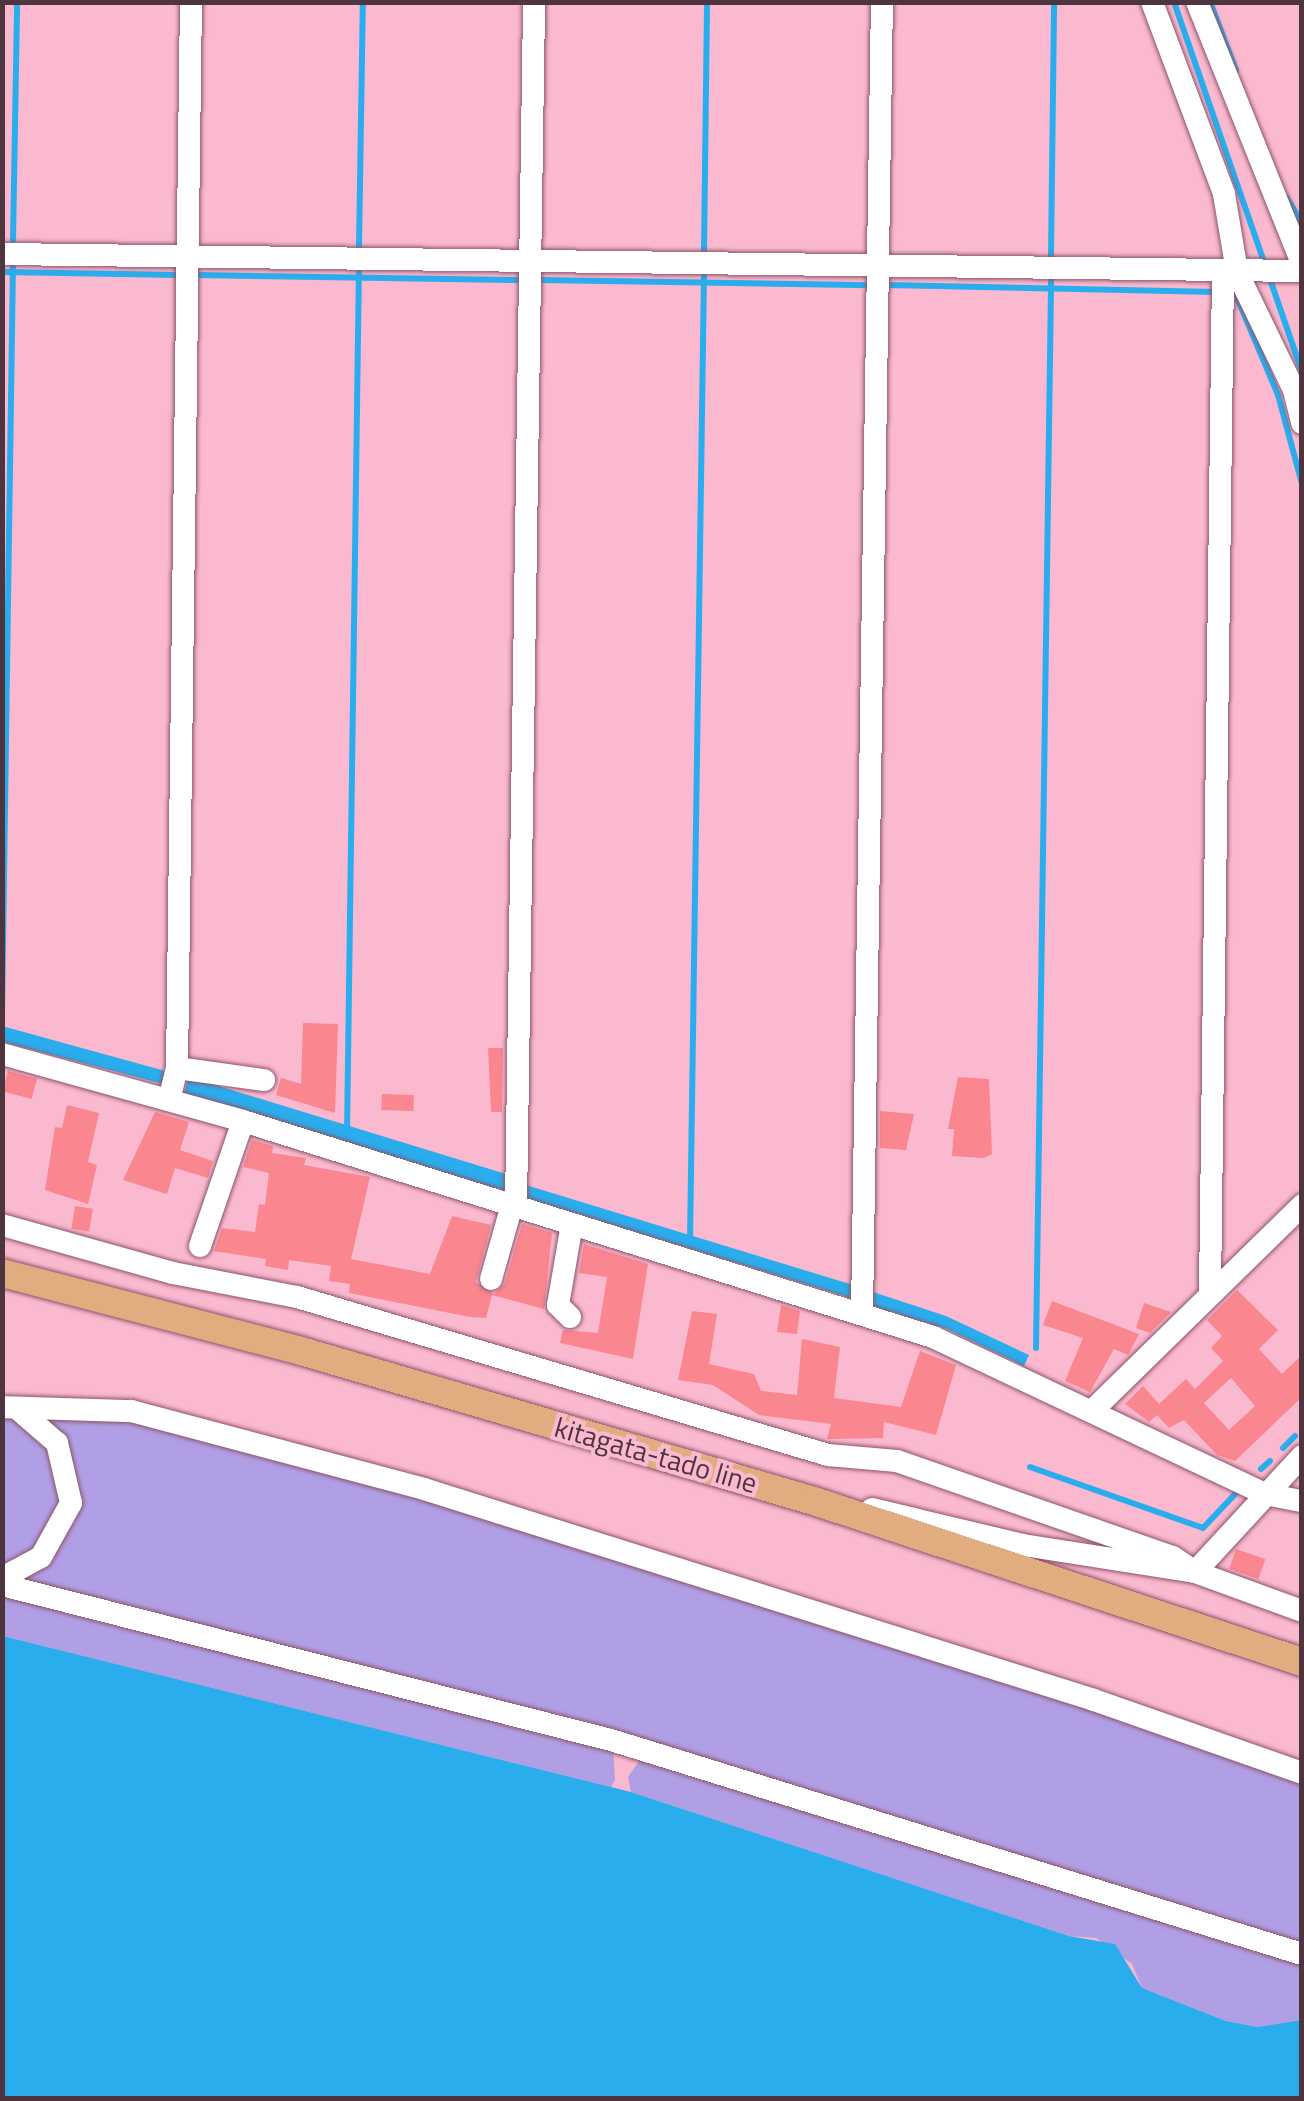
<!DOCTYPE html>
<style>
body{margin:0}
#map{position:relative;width:1304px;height:2101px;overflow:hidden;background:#fbb9d0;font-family:"Titillium Web",sans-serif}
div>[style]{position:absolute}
.green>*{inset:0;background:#b19fe5}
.water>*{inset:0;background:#2aaded;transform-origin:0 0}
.stream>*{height:6px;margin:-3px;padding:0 3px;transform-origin:3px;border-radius:3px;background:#2aaded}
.building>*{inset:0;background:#fa868f;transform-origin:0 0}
.roads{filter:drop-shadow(0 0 2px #8c5469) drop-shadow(0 0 2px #8c5469)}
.minor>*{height:22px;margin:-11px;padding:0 11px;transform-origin:11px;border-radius:11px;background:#fff}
.major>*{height:28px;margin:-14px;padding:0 14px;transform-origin:14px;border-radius:14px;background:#e1ac80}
span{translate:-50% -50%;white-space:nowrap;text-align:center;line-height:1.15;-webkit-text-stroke:8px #fbb9d0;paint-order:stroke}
.street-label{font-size:28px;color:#4e343e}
.frame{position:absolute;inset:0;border:5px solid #4e343e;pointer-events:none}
</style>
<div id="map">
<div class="green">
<div style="clip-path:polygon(2px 1415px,23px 1422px,55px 1452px,63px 1505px,42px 1545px,2px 1567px)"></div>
<div style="clip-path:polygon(42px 1418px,129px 1418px,421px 1499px,1089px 1705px,1301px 1781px,1301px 1947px,31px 1585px,25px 1574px,78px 1485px,63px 1437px)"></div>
<div style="clip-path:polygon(2px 1593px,613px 1747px,615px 1780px,611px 1787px,3px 1636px)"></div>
<div style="clip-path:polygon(642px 1757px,1301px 1964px,1301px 2020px,1258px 2027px,1226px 2021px,1142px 1988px,1132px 1964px,1096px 1938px,1069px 1936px,631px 1792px,628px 1777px)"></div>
</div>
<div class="water">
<div style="clip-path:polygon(2px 1026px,169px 1072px,163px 1084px,3px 1042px)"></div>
<div style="left:189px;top:1077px;width:338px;height:17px;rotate:17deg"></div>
<div style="left:526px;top:1185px;width:343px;height:13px;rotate:17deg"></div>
<div style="clip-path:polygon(870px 1291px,946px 1316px,1029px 1355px,1024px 1366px,947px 1329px,869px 1305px)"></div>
<div style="clip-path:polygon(3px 1636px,631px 1792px,1069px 1936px,1115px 1944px,1142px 1988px,1226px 2021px,1258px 2027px,1301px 2020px,1301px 2098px,3px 2098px)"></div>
</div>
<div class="stream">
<div style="left:1174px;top:2px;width:392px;rotate:70.9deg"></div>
<div style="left:1210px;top:2px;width:73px;rotate:69.1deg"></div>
<div style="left:1287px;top:198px;width:29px;rotate:59deg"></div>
<div style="left:13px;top:240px;width:238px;rotate:-89deg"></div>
<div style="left:359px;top:247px;width:245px;rotate:-89.1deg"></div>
<div style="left:704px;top:251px;width:249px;rotate:-89.3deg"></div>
<div style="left:1051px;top:256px;width:254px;rotate:-89.3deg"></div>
<div style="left:2px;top:272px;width:176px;rotate:1deg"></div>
<div style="left:196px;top:275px;width:326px;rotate:0.9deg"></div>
<div style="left:541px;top:280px;width:329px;rotate:0.9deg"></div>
<div style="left:887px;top:285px;width:329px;rotate:1.2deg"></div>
<div style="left:1236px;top:295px;width:108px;rotate:67.2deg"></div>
<div style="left:1278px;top:395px;width:92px;rotate:74.9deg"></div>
<div style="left:2px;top:1013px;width:748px;rotate:-89.16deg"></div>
<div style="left:347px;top:1134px;width:865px;rotate:-89.21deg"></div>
<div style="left:690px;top:1241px;width:966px;rotate:-89.17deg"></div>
<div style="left:1036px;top:1348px;width:1067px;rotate:-89.19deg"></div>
<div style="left:1283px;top:1448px;width:17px;rotate:-45deg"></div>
<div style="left:1030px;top:1467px;width:183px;rotate:19.4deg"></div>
<div style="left:1203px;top:1528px;width:50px;rotate:-46.6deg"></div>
<div style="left:1261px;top:1469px;width:12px;rotate:-42deg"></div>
</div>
<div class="building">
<div style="clip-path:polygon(303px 1023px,338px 1024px,335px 1113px,276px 1095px,281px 1078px,301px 1084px)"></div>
<div style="clip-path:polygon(488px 1048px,503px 1048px,502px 1112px,491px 1112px)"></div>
<div style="left:8px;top:1071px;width:30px;height:21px;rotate:15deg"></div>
<div style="clip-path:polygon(958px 1077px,989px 1079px,992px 1154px,984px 1158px,952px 1156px,954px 1129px,948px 1129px)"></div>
<div style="left:382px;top:1094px;width:32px;height:16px;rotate:2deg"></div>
<div style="clip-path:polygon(67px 1105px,99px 1113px,88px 1162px,97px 1165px,88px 1204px,45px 1190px,55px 1127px,62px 1128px)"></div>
<div style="clip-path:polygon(880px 1111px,914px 1114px,906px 1150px,880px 1148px)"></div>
<div style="clip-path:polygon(155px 1112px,189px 1122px,180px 1150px,213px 1161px,208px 1178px,175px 1168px,167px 1194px,123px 1180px)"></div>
<div style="clip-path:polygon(252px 1140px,273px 1146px,272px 1153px,306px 1158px,304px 1165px,370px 1177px,351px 1259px,430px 1274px,452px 1216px,491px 1225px,476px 1282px,494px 1294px,505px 1283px,522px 1224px,552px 1233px,544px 1309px,492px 1295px,486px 1318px,470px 1317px,349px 1293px,350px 1284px,329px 1281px,331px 1266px,289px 1260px,288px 1270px,265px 1266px,266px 1259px,214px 1251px,222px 1228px,255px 1232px,259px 1204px,265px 1205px,269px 1173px,243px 1167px)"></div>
<div style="left:75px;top:1206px;width:18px;height:23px;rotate:9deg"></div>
<div style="clip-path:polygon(584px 1244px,648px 1264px,633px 1359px,560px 1343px,563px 1330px,598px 1333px,607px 1277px,579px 1273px)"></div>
<div style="clip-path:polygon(evenodd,1237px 1290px,1278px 1330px,1259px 1349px,1282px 1374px,1302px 1355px,1302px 1397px,1235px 1461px,1217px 1455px,1184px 1420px,1169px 1428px,1157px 1415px,1149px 1422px,1125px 1404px,1143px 1386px,1159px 1404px,1186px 1379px,1195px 1389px,1223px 1361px,1211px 1348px,1222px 1336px,1207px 1320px,1237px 1290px,1231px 1378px,1255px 1406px,1229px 1430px,1204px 1403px,1231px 1378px)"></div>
<div style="clip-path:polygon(1052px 1301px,1139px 1334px,1128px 1355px,1114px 1349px,1090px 1392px,1065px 1381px,1083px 1338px,1043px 1325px)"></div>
<div style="clip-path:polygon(1144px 1303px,1171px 1312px,1150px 1333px,1136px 1328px)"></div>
<div style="clip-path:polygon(781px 1305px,800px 1311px,797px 1334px,777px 1332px)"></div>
<div style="clip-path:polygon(692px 1311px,717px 1314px,709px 1364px,754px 1374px,761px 1391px,797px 1395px,802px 1339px,840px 1347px,834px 1398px,901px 1407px,920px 1351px,956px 1365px,936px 1435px,884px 1422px,883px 1438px,827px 1439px,831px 1424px,759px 1415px,713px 1385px,678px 1380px)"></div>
<div style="left:1236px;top:1549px;width:31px;height:21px;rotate:19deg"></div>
</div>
<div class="roads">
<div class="minor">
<div style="left:1152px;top:2px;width:205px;rotate:69.4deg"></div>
<div style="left:1224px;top:194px;width:79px;rotate:80.5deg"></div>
<div style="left:1237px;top:272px;width:131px;rotate:64.2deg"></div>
<div style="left:1294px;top:390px;width:34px;rotate:76deg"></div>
<div style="left:1197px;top:2px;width:281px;rotate:68.1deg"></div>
<div style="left:2px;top:254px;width:1300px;rotate:0.75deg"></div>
<div style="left:2px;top:1054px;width:250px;rotate:15.5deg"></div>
<div style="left:243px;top:1121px;width:723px;rotate:17.38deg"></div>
<div style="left:933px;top:1337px;width:367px;rotate:25.3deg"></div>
<div style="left:1265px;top:1494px;width:38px;rotate:11deg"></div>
<div style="left:177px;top:1068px;width:88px;rotate:7.9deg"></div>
<div style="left:169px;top:1100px;width:33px;rotate:-76deg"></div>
<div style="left:177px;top:1068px;width:1066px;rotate:-89.25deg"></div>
<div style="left:516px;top:1206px;width:1204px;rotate:-89.14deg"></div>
<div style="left:2px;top:1225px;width:178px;rotate:15.7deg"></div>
<div style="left:173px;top:1273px;width:126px;rotate:11deg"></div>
<div style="left:297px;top:1297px;width:554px;rotate:16.57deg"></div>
<div style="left:828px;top:1455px;width:69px;rotate:5deg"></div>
<div style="left:897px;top:1461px;width:292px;rotate:19.2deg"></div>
<div style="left:1173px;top:1557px;width:27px;rotate:34deg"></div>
<div style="left:200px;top:1246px;width:132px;rotate:-71deg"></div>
<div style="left:491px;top:1279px;width:77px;rotate:-74.2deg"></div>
<div style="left:1210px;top:1292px;width:1020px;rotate:-89.27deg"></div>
<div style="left:862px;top:1314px;width:1312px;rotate:-89.13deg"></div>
<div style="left:570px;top:1317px;width:17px;rotate:-135deg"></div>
<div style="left:558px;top:1305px;width:82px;rotate:-80.2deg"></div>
<div style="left:2px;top:1407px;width:129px;rotate:1.8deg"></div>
<div style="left:131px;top:1411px;width:303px;rotate:14.9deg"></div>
<div style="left:424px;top:1489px;width:702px;rotate:17.48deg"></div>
<div style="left:1094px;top:1700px;width:220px;rotate:19.3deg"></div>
<div style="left:1093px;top:1410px;width:293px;rotate:-44.4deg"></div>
<div style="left:872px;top:1509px;width:155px;rotate:13.4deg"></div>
<div style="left:1023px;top:1545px;width:174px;rotate:8.9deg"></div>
<div style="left:1195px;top:1572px;width:114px;rotate:20deg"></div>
<div style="left:1195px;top:1572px;width:158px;rotate:-47.3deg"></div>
<div style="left:2px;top:1578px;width:44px;rotate:-28.3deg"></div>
<div style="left:41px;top:1557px;width:62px;rotate:-60.9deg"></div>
<div style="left:71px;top:1503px;width:62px;rotate:-103.1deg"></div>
<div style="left:57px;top:1443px;width:49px;rotate:-139.1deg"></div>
<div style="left:2px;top:1585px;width:628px;rotate:14.28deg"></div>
<div style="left:611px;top:1740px;width:723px;rotate:17.21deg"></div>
</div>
<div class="major">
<div style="left:2px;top:1273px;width:309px;rotate:14.6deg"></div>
<div style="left:301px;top:1351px;width:534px;rotate:16.3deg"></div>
<div style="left:814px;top:1501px;width:514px;rotate:18.26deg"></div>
</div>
</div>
<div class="street-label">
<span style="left:656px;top:1455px;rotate:16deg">kitagata-tado line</span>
</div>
<div class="frame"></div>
</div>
